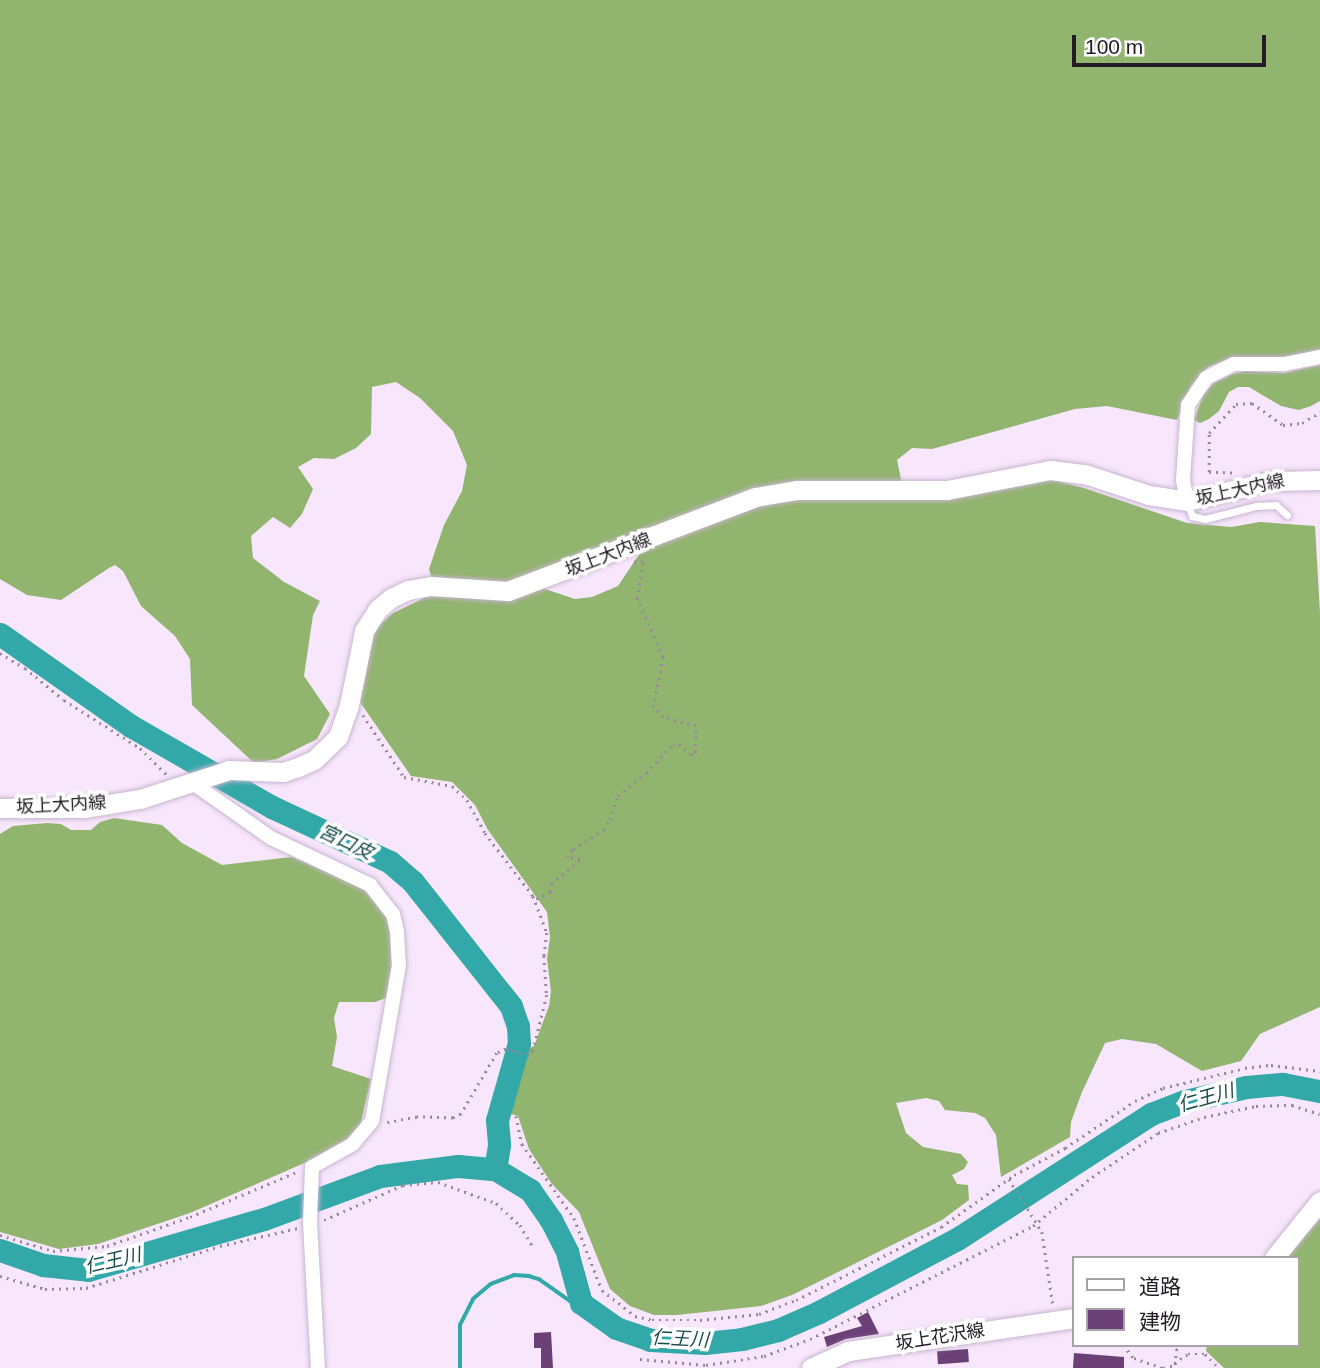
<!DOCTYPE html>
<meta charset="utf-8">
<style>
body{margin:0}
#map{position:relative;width:1320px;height:1368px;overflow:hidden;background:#f7e6fc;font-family:Helvetica,"Noto Sans JP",sans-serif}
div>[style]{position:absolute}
.forest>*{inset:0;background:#91b46f}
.stream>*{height:3.5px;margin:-1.75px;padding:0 1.75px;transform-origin:1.75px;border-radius:1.75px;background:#33a8a9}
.river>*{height:23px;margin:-11.5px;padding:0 11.5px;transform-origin:11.5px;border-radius:11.5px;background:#33a8a9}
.building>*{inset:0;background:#6b4077;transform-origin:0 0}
.path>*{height:2.5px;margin-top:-1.25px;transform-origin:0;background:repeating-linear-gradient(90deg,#96899a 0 2px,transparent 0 7px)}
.roads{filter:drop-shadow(0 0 2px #c9b4cf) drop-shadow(0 0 2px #c9b4cf)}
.lane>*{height:7px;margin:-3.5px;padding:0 3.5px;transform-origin:3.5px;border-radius:3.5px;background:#fff}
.street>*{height:14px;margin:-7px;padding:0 7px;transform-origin:7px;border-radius:7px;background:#fff}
.secondary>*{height:19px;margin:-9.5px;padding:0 9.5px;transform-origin:9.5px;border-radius:9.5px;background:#fff}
span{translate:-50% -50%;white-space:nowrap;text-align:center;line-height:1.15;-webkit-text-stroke:7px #fff;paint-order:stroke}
.street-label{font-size:18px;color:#231b25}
.water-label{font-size:19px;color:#1a4b4c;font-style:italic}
.legend{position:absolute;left:1072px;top:1256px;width:228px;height:91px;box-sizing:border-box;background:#fff;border:2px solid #a7a4a8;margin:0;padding:9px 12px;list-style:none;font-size:21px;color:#231b25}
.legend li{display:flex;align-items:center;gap:14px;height:35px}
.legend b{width:35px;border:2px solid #a7a4a8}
.scale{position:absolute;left:1072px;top:35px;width:194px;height:32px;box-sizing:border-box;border:4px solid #231b25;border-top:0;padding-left:9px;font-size:21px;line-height:24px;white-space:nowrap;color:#231b25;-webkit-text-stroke:5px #fff;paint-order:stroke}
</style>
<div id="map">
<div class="forest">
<div style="clip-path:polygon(0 0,1320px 0,1320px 349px,1284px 358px,1230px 358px,1208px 367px,1191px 386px,1177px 420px,1107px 406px,1075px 409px,932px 449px,912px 448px,897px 460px,902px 484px,798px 486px,511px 584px,441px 581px,431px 576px,429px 569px,444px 525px,462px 491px,467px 465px,453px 431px,420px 398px,396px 382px,372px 387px,371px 434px,356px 448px,334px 459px,314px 458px,298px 467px,313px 489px,302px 514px,290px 528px,273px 517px,251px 536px,253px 558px,284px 582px,320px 601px,313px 615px,304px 676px,330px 714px,317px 739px,277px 759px,254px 763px,192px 705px,190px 659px,175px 636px,141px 606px,123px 571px,115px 565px,109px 568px,61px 600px,27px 595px,0 579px)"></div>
<div style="clip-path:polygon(1320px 365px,1320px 401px,1311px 406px,1299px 410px,1281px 406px,1249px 387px,1238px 387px,1229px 392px,1219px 411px,1209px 419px,1200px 423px,1194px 420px,1203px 395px,1214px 383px,1233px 374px,1245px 371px,1284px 373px)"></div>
<div style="clip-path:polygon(1034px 480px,1053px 480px,1084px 488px,1187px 523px,1231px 527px,1260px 522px,1315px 526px,1320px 613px,1320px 1007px,1260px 1034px,1241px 1061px,1202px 1071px,1156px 1044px,1122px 1039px,1105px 1043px,1082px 1092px,1071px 1122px,1070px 1137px,1001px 1177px,996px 1135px,985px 1118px,975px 1113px,945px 1110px,939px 1101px,926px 1098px,896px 1103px,906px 1133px,923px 1147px,961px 1154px,968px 1162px,964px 1169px,952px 1175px,957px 1184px,968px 1185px,969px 1200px,942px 1220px,792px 1295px,761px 1306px,677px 1315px,654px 1315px,630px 1306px,610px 1289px,579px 1212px,552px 1184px,529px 1149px,518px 1116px,508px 1113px,517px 1080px,523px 1070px,519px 1068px,524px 1051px,534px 1046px,549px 1006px,551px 991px,547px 959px,550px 937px,547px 912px,488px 830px,475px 805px,452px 782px,411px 776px,360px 702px,375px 629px,393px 613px,426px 597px,542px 588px,575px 599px,592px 597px,618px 586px,644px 547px,758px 503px)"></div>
<div style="clip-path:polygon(114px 818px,162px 825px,182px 843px,222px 865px,292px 857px,362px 887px,388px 915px,393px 931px,393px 963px,386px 998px,375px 1002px,339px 1002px,334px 1018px,337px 1037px,332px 1066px,371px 1079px,359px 1131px,332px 1151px,190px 1213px,98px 1244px,59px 1249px,0 1232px,0 834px,13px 826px,47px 823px,61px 824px,71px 830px,91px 830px,100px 822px)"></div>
<div style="clip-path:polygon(1320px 1219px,1320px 1368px,1224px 1368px,1206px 1351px,1207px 1345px,1297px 1345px,1297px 1258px,1287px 1258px,1287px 1255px)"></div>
</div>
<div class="stream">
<div style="left:460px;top:1368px;width:43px;rotate:-90deg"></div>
<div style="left:460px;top:1325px;width:29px;rotate:-63deg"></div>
<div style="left:473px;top:1299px;width:23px;rotate:-40deg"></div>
<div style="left:491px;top:1284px;width:25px;rotate:-21deg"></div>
<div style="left:514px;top:1275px;width:15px;rotate:4deg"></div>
<div style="left:529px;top:1276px;width:10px;rotate:17deg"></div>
<div style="left:539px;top:1279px;width:38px;rotate:35deg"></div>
<div style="left:570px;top:1301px;width:11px;rotate:10deg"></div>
</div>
<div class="river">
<div style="left:0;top:634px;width:160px;rotate:35.1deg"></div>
<div style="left:131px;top:726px;width:163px;rotate:29.9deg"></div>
<div style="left:272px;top:807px;width:130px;rotate:25deg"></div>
<div style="left:390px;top:862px;width:30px;rotate:41deg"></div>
<div style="left:413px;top:882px;width:158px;rotate:51.7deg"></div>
<div style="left:511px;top:1006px;width:21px;rotate:71deg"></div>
<div style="left:518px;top:1026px;width:17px;rotate:87deg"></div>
<div style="left:519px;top:1043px;width:80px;rotate:105.9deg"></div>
<div style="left:497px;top:1120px;width:25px;rotate:85deg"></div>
<div style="left:499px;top:1145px;width:24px;rotate:99deg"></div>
<div style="left:0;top:1250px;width:46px;rotate:19.2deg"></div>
<div style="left:43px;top:1265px;width:45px;rotate:6.3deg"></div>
<div style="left:88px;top:1270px;width:183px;rotate:-16.2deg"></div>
<div style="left:264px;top:1219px;width:124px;rotate:-20.3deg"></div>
<div style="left:380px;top:1176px;width:79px;rotate:-7.3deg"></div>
<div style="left:458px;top:1166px;width:37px;rotate:5deg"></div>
<div style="left:495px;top:1169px;width:41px;rotate:31deg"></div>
<div style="left:530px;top:1190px;width:37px;rotate:55deg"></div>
<div style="left:551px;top:1220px;width:36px;rotate:63deg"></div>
<div style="left:567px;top:1252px;width:53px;rotate:74.6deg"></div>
<div style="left:581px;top:1303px;width:43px;rotate:35.5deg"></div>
<div style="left:616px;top:1328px;width:36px;rotate:19deg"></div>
<div style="left:650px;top:1340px;width:55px;rotate:3.1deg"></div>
<div style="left:705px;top:1343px;width:37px;rotate:-6deg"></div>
<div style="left:742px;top:1339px;width:37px;rotate:-14deg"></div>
<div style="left:778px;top:1330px;width:45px;rotate:-23.7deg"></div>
<div style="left:819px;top:1312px;width:156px;rotate:-27.9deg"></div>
<div style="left:957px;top:1239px;width:231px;rotate:-32.8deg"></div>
<div style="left:1151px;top:1114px;width:36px;rotate:-21deg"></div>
<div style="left:1185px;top:1101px;width:63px;rotate:-12.9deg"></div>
<div style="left:1246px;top:1087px;width:37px;rotate:-5deg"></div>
<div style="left:1283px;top:1084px;width:38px;rotate:11deg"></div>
</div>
<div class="building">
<div style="clip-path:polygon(868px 1312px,879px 1334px,846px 1339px,827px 1347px,824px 1337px,862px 1326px,857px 1318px)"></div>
<div style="clip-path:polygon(551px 1332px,553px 1368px,541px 1368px,541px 1348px,534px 1348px,534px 1333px)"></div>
<div style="left:968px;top:1349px;width:13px;height:31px;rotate:86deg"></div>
<div style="clip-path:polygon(1074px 1353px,1124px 1357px,1124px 1368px,1073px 1368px)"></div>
</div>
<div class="path">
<div style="left:1232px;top:473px;width:23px;rotate:-178deg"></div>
<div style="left:1209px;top:472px;width:39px;rotate:-90deg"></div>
<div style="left:1209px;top:433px;width:40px;rotate:-47deg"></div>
<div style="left:1236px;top:404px;width:16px;rotate:-4deg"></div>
<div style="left:1252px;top:403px;width:38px;rotate:35deg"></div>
<div style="left:1283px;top:425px;width:19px;rotate:-6deg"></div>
<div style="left:1302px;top:423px;width:21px;rotate:-31deg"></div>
<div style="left:0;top:653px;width:29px;rotate:31deg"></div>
<div style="left:25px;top:668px;width:50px;rotate:39.4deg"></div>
<div style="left:64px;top:700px;width:90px;rotate:32.3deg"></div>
<div style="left:140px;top:748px;width:38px;rotate:45deg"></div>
<div style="left:363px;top:715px;width:74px;rotate:56.5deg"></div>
<div style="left:404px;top:777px;width:49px;rotate:10.6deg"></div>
<div style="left:452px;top:786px;width:21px;rotate:43deg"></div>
<div style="left:467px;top:800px;width:38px;rotate:61deg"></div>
<div style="left:485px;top:833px;width:79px;rotate:52.7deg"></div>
<div style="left:533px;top:896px;width:40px;rotate:69deg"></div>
<div style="left:547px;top:933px;width:23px;rotate:97deg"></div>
<div style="left:544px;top:956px;width:39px;rotate:86deg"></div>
<div style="left:547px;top:995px;width:58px;rotate:104deg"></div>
<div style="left:533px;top:1051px;width:6px;rotate:129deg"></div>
<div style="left:529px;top:1056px;width:24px;rotate:-163deg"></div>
<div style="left:506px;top:1049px;width:10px;rotate:156deg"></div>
<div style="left:497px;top:1053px;width:71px;rotate:120.5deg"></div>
<div style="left:461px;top:1114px;width:9px;rotate:153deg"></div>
<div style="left:453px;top:1118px;width:36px;rotate:-178deg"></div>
<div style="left:417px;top:1117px;width:32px;rotate:169deg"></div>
<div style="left:536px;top:899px;width:16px;rotate:-27deg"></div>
<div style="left:550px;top:892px;width:8px;rotate:-83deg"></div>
<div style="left:551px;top:884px;width:38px;rotate:-40deg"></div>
<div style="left:580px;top:860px;width:13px;rotate:-167deg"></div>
<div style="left:567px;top:857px;width:10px;rotate:-53deg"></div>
<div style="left:573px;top:849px;width:36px;rotate:-32deg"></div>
<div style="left:603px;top:830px;width:12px;rotate:-55deg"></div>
<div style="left:610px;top:820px;width:25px;rotate:-72deg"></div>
<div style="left:618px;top:796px;width:36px;rotate:-39deg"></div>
<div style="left:646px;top:773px;width:40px;rotate:-47deg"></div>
<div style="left:673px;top:744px;width:6px"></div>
<div style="left:679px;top:744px;width:16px;rotate:43deg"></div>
<div style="left:691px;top:755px;width:4px;rotate:-27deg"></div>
<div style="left:695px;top:753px;width:27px;rotate:-88deg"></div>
<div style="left:696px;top:726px;width:34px;rotate:-165deg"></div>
<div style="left:663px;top:717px;width:14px;rotate:-135deg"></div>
<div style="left:653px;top:707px;width:51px;rotate:-78.7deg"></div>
<div style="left:663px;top:657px;width:64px;rotate:-114.1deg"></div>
<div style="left:637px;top:599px;width:38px;rotate:-81deg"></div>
<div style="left:643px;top:561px;width:14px;rotate:172deg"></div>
<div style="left:516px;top:1116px;width:29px;rotate:78deg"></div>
<div style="left:522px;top:1144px;width:90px;rotate:54.9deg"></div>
<div style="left:574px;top:1218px;width:77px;rotate:68.7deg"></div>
<div style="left:602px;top:1290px;width:42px;rotate:38.2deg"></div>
<div style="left:635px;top:1316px;width:17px;rotate:13deg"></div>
<div style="left:652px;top:1320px;width:48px"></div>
<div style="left:700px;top:1320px;width:59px;rotate:-5.8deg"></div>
<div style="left:759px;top:1314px;width:40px;rotate:-21deg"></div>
<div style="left:796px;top:1300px;width:162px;rotate:-26.7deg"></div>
<div style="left:941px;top:1227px;width:90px;rotate:-35.5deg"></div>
<div style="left:1014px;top:1175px;width:58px;rotate:-27.9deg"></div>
<div style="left:1065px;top:1148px;width:84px;rotate:-33.9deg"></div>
<div style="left:1135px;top:1101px;width:31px;rotate:-25deg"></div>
<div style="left:1163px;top:1088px;width:84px;rotate:-13.7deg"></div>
<div style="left:1245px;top:1068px;width:26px;rotate:-7deg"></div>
<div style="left:1271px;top:1065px;width:49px;rotate:7deg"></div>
<div style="left:1009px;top:1179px;width:62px;rotate:58.1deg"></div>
<div style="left:1042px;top:1232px;width:74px;rotate:81.4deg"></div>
<div style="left:324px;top:1220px;width:86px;rotate:-23.9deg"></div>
<div style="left:403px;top:1185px;width:35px;rotate:-5deg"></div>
<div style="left:438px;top:1182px;width:62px;rotate:19.9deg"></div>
<div style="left:496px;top:1203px;width:33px;rotate:43deg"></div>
<div style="left:520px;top:1225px;width:26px;rotate:59deg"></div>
<div style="left:0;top:1235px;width:55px;rotate:16.8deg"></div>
<div style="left:53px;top:1251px;width:54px;rotate:-5.3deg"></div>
<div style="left:107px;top:1246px;width:88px;rotate:-19.3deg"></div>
<div style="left:190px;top:1217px;width:118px;rotate:-22.9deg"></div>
<div style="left:0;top:1276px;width:47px;rotate:16.1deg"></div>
<div style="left:45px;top:1289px;width:41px;rotate:-1.4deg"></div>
<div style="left:86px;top:1288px;width:140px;rotate:-17.4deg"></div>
<div style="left:220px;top:1246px;width:80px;rotate:-13deg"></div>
<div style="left:1123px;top:1345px;width:17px;rotate:50deg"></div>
<div style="left:1134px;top:1358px;width:31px;rotate:19deg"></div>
<div style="left:1163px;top:1368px;width:12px;rotate:-14deg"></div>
<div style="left:1175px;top:1365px;width:15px;rotate:-86deg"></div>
<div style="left:1176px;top:1350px;width:7px;rotate:-45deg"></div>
<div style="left:640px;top:1359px;width:66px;rotate:5.2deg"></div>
<div style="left:706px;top:1365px;width:59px;rotate:-8.8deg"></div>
<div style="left:764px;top:1356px;width:49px;rotate:-20.3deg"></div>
<div style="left:810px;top:1339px;width:250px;rotate:-26.9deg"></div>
<div style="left:1033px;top:1226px;width:77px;rotate:-39.7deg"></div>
<div style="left:1092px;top:1177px;width:79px;rotate:-33.7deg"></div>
<div style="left:1158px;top:1133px;width:49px;rotate:-19.2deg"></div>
<div style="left:1204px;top:1117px;width:53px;rotate:-11.9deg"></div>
<div style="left:1256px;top:1106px;width:36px;rotate:-2deg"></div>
<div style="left:1292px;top:1105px;width:29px;rotate:18deg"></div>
<div style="left:1174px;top:1363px;width:17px;rotate:-33deg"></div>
<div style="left:1188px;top:1354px;width:17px"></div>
<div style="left:1205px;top:1354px;width:20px;rotate:45deg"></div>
</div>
<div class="roads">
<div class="lane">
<div style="left:1187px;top:502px;width:15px;rotate:70deg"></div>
<div style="left:1192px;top:516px;width:13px;rotate:13deg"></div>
<div style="left:1205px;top:519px;width:53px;rotate:-14.3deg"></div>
<div style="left:1256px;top:506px;width:20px;rotate:-3deg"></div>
<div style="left:1276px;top:505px;width:15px;rotate:42deg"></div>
</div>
<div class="street">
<div style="left:1187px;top:501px;width:21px;rotate:-101deg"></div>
<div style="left:1183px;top:480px;width:75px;rotate:-86.2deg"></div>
<div style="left:1188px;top:405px;width:32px;rotate:-56deg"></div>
<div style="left:1206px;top:378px;width:31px;rotate:-27deg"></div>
<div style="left:1234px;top:364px;width:50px"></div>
<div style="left:1284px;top:364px;width:37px;rotate:-11deg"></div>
<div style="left:190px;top:781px;width:99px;rotate:35.1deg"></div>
<div style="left:271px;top:838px;width:110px;rotate:25.4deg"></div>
<div style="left:370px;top:885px;width:37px;rotate:52deg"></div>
<div style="left:393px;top:914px;width:17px;rotate:77deg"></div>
<div style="left:397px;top:931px;width:34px;rotate:87deg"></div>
<div style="left:399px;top:965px;width:158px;rotate:99.8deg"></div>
<div style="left:372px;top:1121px;width:30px;rotate:130deg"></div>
<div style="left:353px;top:1144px;width:47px;rotate:150.7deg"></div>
<div style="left:312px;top:1167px;width:55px;rotate:92.1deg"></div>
<div style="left:310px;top:1222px;width:146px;rotate:86.9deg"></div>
</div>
<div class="secondary">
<div style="left:0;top:808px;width:84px"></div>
<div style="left:84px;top:808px;width:57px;rotate:-9.1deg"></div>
<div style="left:140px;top:799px;width:94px;rotate:-18deg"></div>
<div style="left:229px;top:770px;width:54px;rotate:2.1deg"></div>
<div style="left:283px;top:772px;width:16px;rotate:-18deg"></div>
<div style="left:298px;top:767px;width:17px;rotate:-24deg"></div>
<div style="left:314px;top:760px;width:33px;rotate:-44deg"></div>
<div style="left:338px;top:737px;width:34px;rotate:-71deg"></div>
<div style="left:349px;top:705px;width:76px;rotate:-78.5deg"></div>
<div style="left:364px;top:631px;width:26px;rotate:-58deg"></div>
<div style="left:378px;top:609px;width:17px;rotate:-40deg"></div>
<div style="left:391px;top:598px;width:19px;rotate:-25deg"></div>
<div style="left:408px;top:590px;width:23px;rotate:-10deg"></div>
<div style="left:431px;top:586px;width:77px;rotate:3.7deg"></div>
<div style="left:508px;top:591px;width:264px;rotate:-20.8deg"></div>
<div style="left:755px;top:497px;width:43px;rotate:-9.5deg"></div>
<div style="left:797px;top:490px;width:150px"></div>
<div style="left:947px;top:490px;width:105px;rotate:-11deg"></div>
<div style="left:1050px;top:470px;width:35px;rotate:7deg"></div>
<div style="left:1085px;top:474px;width:67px;rotate:18.2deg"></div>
<div style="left:1149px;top:495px;width:38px;rotate:9deg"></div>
<div style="left:1187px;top:501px;width:85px;rotate:-13.5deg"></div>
<div style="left:1270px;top:481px;width:50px;rotate:-1.1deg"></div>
<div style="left:1274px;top:1258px;width:73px;rotate:-51.1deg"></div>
<div style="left:811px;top:1368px;width:41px;rotate:-24.7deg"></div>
<div style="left:848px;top:1351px;width:227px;rotate:-8.3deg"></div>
</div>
</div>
<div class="street-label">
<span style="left:1240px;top:490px;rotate:-12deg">坂上大内線</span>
<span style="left:608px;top:555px;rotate:-21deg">坂上大内線</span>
<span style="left:61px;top:805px;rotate:-3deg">坂上大内線</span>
<span style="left:940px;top:1337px;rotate:-9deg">坂上花沢線</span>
</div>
<div class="water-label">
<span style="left:346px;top:842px;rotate:25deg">宮口皮</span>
<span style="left:1206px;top:1098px;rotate:-16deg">仁王川</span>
<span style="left:113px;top:1261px;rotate:-13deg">仁王川</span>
<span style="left:680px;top:1339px;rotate:3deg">仁王川</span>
</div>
<ul class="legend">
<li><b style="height:9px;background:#fff"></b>道路</li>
<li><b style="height:19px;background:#6b4077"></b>建物</li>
</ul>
<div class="scale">100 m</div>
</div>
